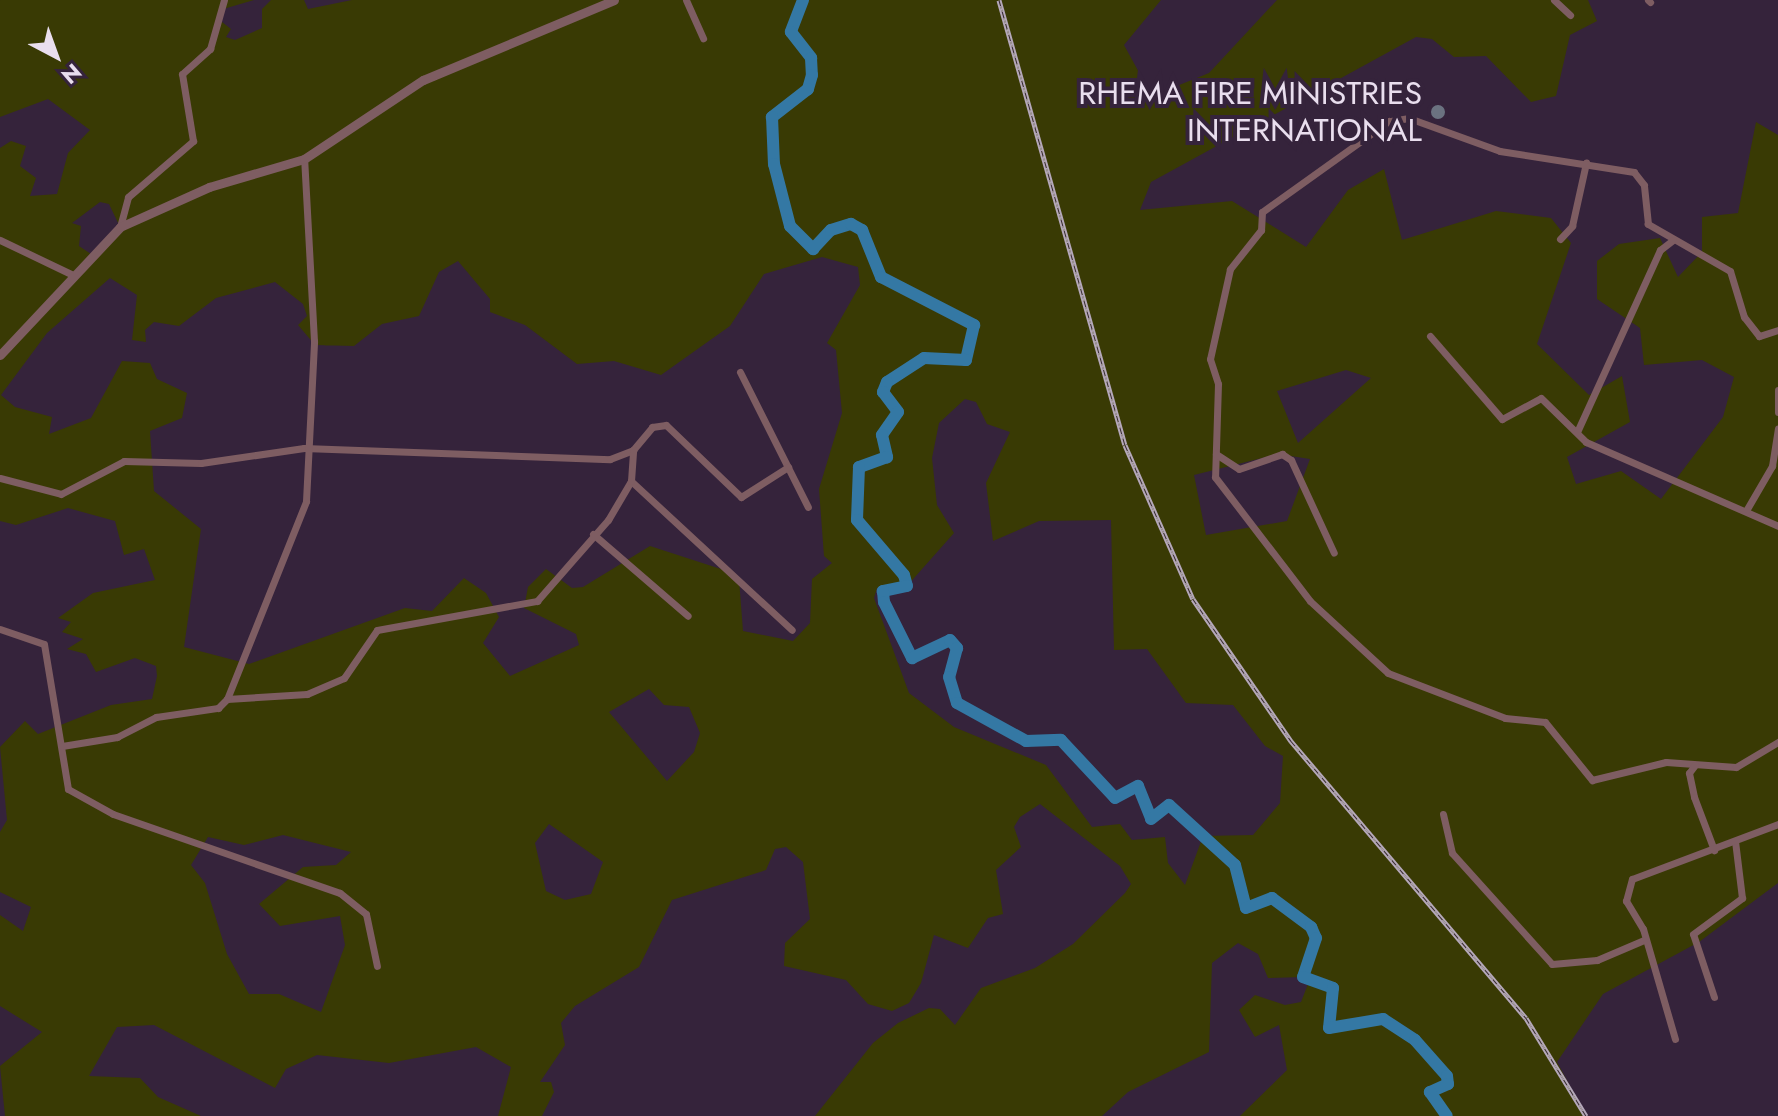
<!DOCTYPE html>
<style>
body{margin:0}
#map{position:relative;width:1778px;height:1116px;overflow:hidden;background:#35233b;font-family:Jost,sans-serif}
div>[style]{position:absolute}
.green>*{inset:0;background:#393a04}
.river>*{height:12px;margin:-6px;padding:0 6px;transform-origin:6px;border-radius:6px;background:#3478a4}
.minor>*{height:7px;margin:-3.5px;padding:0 3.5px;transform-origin:3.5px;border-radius:3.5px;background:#7e5d62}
.tertiary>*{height:9px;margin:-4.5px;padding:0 4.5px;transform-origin:4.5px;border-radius:4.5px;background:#7e5d62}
.rail>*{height:5px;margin-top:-2.5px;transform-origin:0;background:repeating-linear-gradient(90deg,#35233b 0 6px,#b5a8ba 0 12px);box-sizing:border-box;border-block:2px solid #b5a8ba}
.dots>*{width:22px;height:22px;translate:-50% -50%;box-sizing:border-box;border:4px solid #35233b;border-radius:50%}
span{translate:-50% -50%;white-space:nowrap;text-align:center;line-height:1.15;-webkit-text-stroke:8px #35233b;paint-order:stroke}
.poi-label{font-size:32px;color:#e9deee}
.right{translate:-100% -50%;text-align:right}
.north{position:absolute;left:16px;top:16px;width:80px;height:80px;-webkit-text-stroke:6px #35233b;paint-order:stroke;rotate:139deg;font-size:22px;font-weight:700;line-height:32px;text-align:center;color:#e9deee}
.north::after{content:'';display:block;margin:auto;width:28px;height:36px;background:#e9deee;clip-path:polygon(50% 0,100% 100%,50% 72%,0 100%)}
</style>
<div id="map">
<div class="green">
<div style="clip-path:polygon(evenodd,0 0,254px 0,220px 10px,217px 18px,231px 29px,226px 37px,235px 40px,262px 28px,262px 9px,271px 0,304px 0,308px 9px,352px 0,1161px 0,1124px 45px,1152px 96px,1209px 73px,1277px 0,1588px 0,1597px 21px,1570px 35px,1556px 96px,1531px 102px,1486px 56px,1454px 57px,1432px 39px,1416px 37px,1151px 182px,1140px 210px,1232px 201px,1306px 247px,1348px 190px,1384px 169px,1402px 240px,1496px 211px,1551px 218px,1571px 243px,1537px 344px,1589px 395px,1622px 376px,1630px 422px,1567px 457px,1576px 484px,1621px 471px,1661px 499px,1723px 417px,1734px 377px,1702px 360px,1644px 365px,1640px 328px,1597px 299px,1597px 261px,1619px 244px,1660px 238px,1678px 277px,1702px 252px,1702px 217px,1738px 213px,1756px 122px,1778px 135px,1778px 883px,1699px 942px,1603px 994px,1557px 1062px,1586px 1116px,1240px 1116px,1287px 1070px,1279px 1025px,1255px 1037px,1239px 1010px,1255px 995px,1285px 1005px,1301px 1002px,1308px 984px,1303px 977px,1268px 978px,1258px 954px,1238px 943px,1212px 963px,1209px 1052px,1128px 1092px,1102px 1116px,815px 1116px,873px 1043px,898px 1023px,929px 1008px,940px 1009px,955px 1025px,981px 988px,1035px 968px,1073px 944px,1125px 893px,1131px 884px,1120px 866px,1040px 804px,1020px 817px,1014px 827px,1021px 847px,996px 870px,1003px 914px,988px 918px,968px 948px,934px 935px,921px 983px,909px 1003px,892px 1011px,868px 1004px,846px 980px,784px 966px,785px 943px,810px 919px,803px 862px,786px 847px,775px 849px,766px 870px,672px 900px,639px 967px,575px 1006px,561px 1023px,565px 1045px,540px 1082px,551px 1082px,554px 1092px,542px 1116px,498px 1116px,511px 1067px,476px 1047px,389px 1063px,317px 1055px,286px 1069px,275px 1088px,154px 1025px,117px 1027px,89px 1076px,140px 1078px,158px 1097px,201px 1116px,5px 1116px,0 1066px,42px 1032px,0 1006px,0 915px,23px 931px,31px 907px,0 892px,0 832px,7px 820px,0 747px,25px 721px,38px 734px,111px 705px,152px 699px,157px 676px,156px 666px,135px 658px,96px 672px,86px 654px,67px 649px,83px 639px,62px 632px,71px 622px,58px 618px,93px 593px,155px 580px,144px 549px,124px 555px,115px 521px,68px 508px,16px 525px,0 521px,0 148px,11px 141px,26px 146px,20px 166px,36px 178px,30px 196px,57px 194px,68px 153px,90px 130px,48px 99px,0 117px,0 0,100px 202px,109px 204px,120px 227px,91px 254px,79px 246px,81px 226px,72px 223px,100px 202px,0 0,822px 257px,858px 267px,860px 285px,827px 343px,836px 350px,842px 413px,819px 489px,824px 556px,832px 563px,812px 579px,810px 623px,793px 641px,743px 631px,739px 579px,730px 572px,650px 546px,583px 587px,572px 588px,546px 569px,528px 587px,524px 608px,576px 634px,579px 645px,510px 676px,483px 643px,499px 617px,486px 593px,464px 578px,432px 611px,405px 608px,249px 664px,184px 647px,201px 529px,154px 491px,150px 431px,182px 418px,187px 393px,157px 379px,150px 363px,122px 361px,91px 418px,49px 434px,52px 417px,15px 407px,1px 395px,47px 333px,110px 278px,137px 295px,132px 340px,146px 342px,145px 330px,154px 322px,179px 326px,216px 298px,275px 282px,303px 304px,307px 316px,298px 325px,315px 345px,354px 346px,382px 324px,419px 316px,439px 272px,458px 261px,490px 299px,490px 312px,525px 325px,577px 364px,614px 361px,661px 375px,730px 326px,764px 274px,822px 257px,0 0,1346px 370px,1371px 378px,1298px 443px,1277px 391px,1346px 370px,0 0,965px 399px,976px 402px,987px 424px,1010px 432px,986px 483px,993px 541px,1039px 521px,1111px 520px,1114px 650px,1147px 649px,1186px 703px,1233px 705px,1265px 746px,1283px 756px,1280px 803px,1253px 835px,1203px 836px,1185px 885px,1168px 863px,1165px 837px,1132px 840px,1120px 824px,1092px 827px,1046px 765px,954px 727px,909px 693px,874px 598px,877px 588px,907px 586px,954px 533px,937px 505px,932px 458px,939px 423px,965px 399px,0 0,1278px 454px,1310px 459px,1287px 521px,1206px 535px,1194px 475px,1278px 454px,0 0,649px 689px,664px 705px,689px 707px,700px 733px,694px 752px,667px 781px,609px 712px,649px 689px,0 0,549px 824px,603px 862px,591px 894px,565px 900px,546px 891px,535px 843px,549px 824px,0 0,283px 835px,351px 852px,336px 865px,303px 867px,259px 904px,280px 926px,340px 916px,345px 945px,321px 1012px,279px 994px,249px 994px,227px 954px,205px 883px,191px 865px,208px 837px,244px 845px,283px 835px)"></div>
</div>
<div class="river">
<div style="left:803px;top:0;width:34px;rotate:111deg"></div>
<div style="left:791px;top:32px;width:33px;rotate:52deg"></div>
<div style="left:811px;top:58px;width:17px;rotate:87deg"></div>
<div style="left:812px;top:75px;width:15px;rotate:106deg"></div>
<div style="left:808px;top:89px;width:46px;rotate:142.1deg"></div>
<div style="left:772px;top:117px;width:47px;rotate:87.6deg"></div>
<div style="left:774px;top:164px;width:64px;rotate:75.5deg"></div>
<div style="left:790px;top:226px;width:33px;rotate:45deg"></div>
<div style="left:813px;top:249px;width:26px;rotate:-47deg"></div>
<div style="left:831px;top:230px;width:21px;rotate:-17deg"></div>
<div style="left:851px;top:224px;width:13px;rotate:29deg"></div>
<div style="left:862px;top:230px;width:51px;rotate:68deg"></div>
<div style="left:881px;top:277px;width:105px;rotate:27.3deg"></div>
<div style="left:974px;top:325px;width:36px;rotate:103deg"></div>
<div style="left:966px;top:360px;width:42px;rotate:-177.3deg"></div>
<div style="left:924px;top:358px;width:44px;rotate:147deg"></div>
<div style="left:887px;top:382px;width:11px;rotate:112deg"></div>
<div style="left:883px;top:392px;width:25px;rotate:53deg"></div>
<div style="left:898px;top:412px;width:28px;rotate:125deg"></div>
<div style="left:882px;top:435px;width:23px;rotate:77deg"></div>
<div style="left:887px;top:457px;width:30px;rotate:160deg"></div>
<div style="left:859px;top:467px;width:53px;rotate:92.2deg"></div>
<div style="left:857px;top:520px;width:72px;rotate:49.5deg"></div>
<div style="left:904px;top:575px;width:11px;rotate:75deg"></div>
<div style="left:907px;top:586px;width:25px;rotate:168deg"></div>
<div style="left:883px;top:591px;width:11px;rotate:85deg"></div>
<div style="left:884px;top:602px;width:63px;rotate:63.4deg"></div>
<div style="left:912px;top:658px;width:42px;rotate:-25.3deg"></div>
<div style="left:950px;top:640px;width:11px;rotate:49deg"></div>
<div style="left:957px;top:648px;width:30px;rotate:105deg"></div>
<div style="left:949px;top:677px;width:27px;rotate:73deg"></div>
<div style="left:957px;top:703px;width:79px;rotate:28.8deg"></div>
<div style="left:1026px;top:741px;width:35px;rotate:-2deg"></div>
<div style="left:1061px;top:740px;width:79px;rotate:47deg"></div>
<div style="left:1115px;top:798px;width:26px;rotate:-28deg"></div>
<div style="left:1138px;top:786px;width:35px;rotate:68deg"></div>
<div style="left:1151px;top:819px;width:23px;rotate:-38deg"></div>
<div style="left:1169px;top:805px;width:89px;rotate:42.3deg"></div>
<div style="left:1235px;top:865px;width:44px;rotate:75.7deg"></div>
<div style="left:1246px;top:908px;width:28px;rotate:-21deg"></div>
<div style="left:1272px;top:898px;width:49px;rotate:36.6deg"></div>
<div style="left:1311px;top:927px;width:12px;rotate:66deg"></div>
<div style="left:1316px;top:938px;width:41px;rotate:108.4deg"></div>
<div style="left:1303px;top:977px;width:32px;rotate:20deg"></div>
<div style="left:1333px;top:988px;width:40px;rotate:95.7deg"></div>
<div style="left:1329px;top:1028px;width:55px;rotate:-9.5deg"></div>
<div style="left:1383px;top:1019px;width:38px;rotate:33deg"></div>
<div style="left:1415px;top:1040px;width:48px;rotate:48.4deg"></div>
<div style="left:1447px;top:1076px;width:8px;rotate:83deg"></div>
<div style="left:1448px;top:1084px;width:20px;rotate:156deg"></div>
<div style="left:1430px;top:1092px;width:29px;rotate:55deg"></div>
</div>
<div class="minor">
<div style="left:686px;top:0;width:42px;rotate:65.9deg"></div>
<div style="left:1554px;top:0;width:22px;rotate:43deg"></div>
<div style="left:1648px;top:0;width:3px;rotate:45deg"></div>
<div style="left:120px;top:227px;width:31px;rotate:-75deg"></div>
<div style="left:128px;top:197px;width:86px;rotate:-40.7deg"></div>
<div style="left:193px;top:141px;width:68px;rotate:-99.3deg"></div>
<div style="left:182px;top:74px;width:38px;rotate:-42deg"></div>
<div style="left:210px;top:49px;width:51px;rotate:-74.1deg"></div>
<div style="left:1560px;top:239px;width:18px;rotate:-47deg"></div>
<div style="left:1572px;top:226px;width:65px;rotate:-77.5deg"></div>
<div style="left:0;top:240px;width:81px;rotate:25.6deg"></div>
<div style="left:1778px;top:330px;width:20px;rotate:162deg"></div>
<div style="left:1759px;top:336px;width:24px;rotate:-128deg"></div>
<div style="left:1744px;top:317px;width:48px;rotate:-106.9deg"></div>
<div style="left:1730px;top:271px;width:95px;rotate:-150.2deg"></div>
<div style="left:1648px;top:224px;width:39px;rotate:-96deg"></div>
<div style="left:1644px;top:185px;width:16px;rotate:-128deg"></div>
<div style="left:1634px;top:172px;width:136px;rotate:-171.1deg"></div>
<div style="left:1500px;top:151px;width:97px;rotate:-160.1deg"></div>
<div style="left:1409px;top:118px;width:20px;rotate:171deg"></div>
<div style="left:1389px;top:121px;width:156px;rotate:144.4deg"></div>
<div style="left:1262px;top:212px;width:18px;rotate:93deg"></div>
<div style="left:1261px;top:230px;width:50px;rotate:128.5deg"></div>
<div style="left:1230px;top:269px;width:92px;rotate:102.5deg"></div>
<div style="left:1210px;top:359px;width:26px;rotate:72deg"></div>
<div style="left:1218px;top:384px;width:93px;rotate:91.8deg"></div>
<div style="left:1215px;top:477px;width:156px;rotate:52.5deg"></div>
<div style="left:1310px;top:601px;width:106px;rotate:42.7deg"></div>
<div style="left:1388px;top:673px;width:125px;rotate:21deg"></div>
<div style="left:1505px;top:718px;width:40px;rotate:5.7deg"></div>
<div style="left:1545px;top:722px;width:75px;rotate:51deg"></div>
<div style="left:1592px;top:780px;width:76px;rotate:-13.7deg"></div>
<div style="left:1666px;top:762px;width:70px;rotate:4.1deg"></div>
<div style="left:1736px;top:767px;width:49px;rotate:-30.8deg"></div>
<div style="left:1430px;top:336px;width:110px;rotate:49.1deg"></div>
<div style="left:1502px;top:419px;width:44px;rotate:-28.3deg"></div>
<div style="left:1541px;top:398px;width:63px;rotate:44.4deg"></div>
<div style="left:1586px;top:442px;width:210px;rotate:23.6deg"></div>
<div style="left:740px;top:372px;width:151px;rotate:63.3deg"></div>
<div style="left:1778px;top:390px;width:22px;rotate:90deg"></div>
<div style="left:1577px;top:432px;width:200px;rotate:-65.5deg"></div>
<div style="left:1660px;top:250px;width:16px;rotate:-38deg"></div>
<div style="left:1216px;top:454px;width:27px;rotate:33deg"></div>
<div style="left:1239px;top:469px;width:46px;rotate:-19.2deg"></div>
<div style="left:1282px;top:454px;width:11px;rotate:34deg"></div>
<div style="left:1291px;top:460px;width:102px;rotate:65.2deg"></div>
<div style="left:0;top:478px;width:63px;rotate:14.7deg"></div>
<div style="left:61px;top:494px;width:71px;rotate:-27.6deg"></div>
<div style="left:124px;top:461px;width:77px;rotate:1.5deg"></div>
<div style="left:201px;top:463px;width:104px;rotate:-8.3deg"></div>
<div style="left:304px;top:448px;width:306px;rotate:2.1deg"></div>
<div style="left:610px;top:459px;width:25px;rotate:-21deg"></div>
<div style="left:633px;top:450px;width:30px;rotate:-50deg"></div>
<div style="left:652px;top:427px;width:14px;rotate:-8deg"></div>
<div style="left:666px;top:425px;width:104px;rotate:43.8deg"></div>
<div style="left:741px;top:497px;width:56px;rotate:-32.6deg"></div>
<div style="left:631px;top:481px;width:219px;rotate:42.8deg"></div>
<div style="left:1747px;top:509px;width:50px;rotate:-59.8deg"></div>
<div style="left:1772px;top:466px;width:38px;rotate:-81deg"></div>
<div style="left:593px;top:534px;width:125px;rotate:40.8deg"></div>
<div style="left:0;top:629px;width:46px;rotate:18.8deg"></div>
<div style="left:44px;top:644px;width:147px;rotate:80.6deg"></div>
<div style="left:68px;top:789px;width:51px;rotate:29.1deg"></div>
<div style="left:113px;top:814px;width:240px;rotate:19.2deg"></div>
<div style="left:340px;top:893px;width:33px;rotate:39deg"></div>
<div style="left:366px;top:914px;width:53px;rotate:78.1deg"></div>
<div style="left:227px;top:699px;width:80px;rotate:-3.6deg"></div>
<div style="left:307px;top:694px;width:40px;rotate:-23.4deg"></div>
<div style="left:344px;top:678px;width:58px;rotate:-55.5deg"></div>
<div style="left:377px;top:630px;width:163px;rotate:-10.3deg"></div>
<div style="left:537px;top:601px;width:108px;rotate:-48.8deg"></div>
<div style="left:608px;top:520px;width:45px;rotate:-59.5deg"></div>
<div style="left:631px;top:481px;width:31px;rotate:-86deg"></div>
<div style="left:62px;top:746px;width:56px;rotate:-9.3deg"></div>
<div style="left:117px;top:737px;width:44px;rotate:-27.1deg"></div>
<div style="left:156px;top:717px;width:63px;rotate:-8.3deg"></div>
<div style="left:218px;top:708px;width:13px;rotate:-45deg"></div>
<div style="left:227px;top:699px;width:213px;rotate:-68.2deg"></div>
<div style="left:306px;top:501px;width:160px;rotate:-87.1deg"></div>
<div style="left:314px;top:341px;width:182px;rotate:-93.1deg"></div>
<div style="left:1695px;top:765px;width:10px;rotate:127deg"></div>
<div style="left:1689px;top:773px;width:25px;rotate:78deg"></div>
<div style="left:1694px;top:797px;width:57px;rotate:69.3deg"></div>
<div style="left:1443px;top:814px;width:40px;rotate:77deg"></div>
<div style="left:1452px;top:853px;width:149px;rotate:48deg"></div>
<div style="left:1552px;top:964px;width:45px;rotate:-5.1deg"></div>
<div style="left:1597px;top:960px;width:51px;rotate:-23.1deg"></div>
<div style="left:1714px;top:997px;width:66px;rotate:-108.4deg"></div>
<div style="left:1693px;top:934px;width:61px;rotate:-36.3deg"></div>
<div style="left:1742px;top:898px;width:57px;rotate:-97deg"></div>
<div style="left:1675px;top:1039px;width:115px;rotate:-106.2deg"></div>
<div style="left:1643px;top:929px;width:33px;rotate:-121deg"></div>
<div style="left:1626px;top:901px;width:23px;rotate:-75deg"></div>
<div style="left:1632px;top:879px;width:156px;rotate:-20.6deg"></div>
</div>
<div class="tertiary">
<div style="left:0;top:355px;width:175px;rotate:-46.8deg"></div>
<div style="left:120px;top:227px;width:98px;rotate:-24.2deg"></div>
<div style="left:209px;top:187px;width:99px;rotate:-16.4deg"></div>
<div style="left:304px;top:159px;width:143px;rotate:-33.6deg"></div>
<div style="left:423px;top:80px;width:207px;rotate:-22.7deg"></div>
</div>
<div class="rail">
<div style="left:999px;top:0;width:462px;rotate:74.2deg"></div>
<div style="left:1125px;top:445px;width:168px;rotate:66.2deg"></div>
<div style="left:1193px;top:599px;width:173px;rotate:55.4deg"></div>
<div style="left:1291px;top:741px;width:363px;rotate:49.7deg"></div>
<div style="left:1526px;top:1018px;width:115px;rotate:58.5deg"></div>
</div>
<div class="dots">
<div style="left:1438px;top:112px;background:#6b7280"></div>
</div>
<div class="poi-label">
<span class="right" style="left:1422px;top:112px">RHEMA FIRE MINISTRIES<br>INTERNATIONAL</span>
</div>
<div class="north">N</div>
</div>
